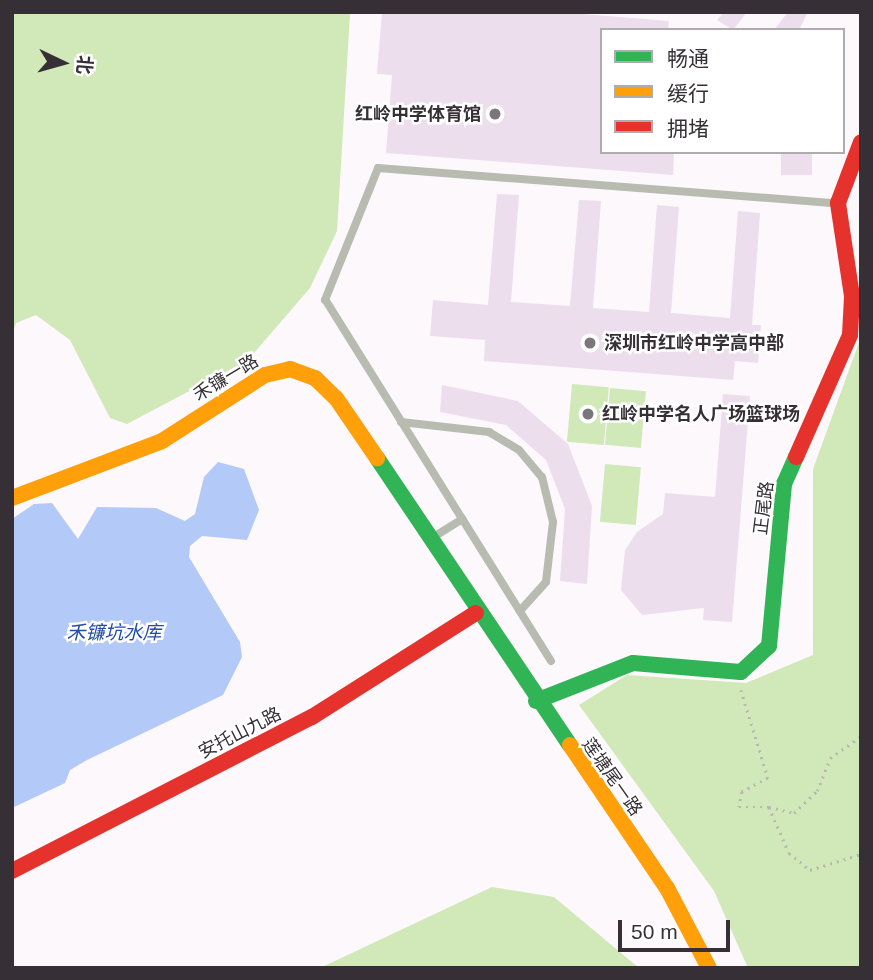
<!DOCTYPE html>
<meta charset="utf-8">
<style>
body{margin:0}
#map{position:relative;width:873px;height:980px;overflow:hidden;background:#fcf8fc;font-family:Helvetica,"Noto Sans SC",sans-serif}
div>[style]{position:absolute}
.green>*{inset:0;background:#d1e8b9;transform-origin:0 0}
.water>*{inset:0;background:#b3c9f8}
.building>*{inset:0;background:#eddeee;transform-origin:0 0}
.path>*{height:2.5px;margin-top:-1.25px;transform-origin:0;background:repeating-linear-gradient(90deg,#b8b8b3 0 2px,transparent 0 7px)}
.lane>*{height:8px;margin:-4px;padding:0 4px;transform-origin:4px;border-radius:4px;background:#b7bbb0}
.fast>*{height:16px;margin:-8px;padding:0 8px;transform-origin:8px;border-radius:8px;background:#30b455}
.slow>*{height:16px;margin:-8px;padding:0 8px;transform-origin:8px;border-radius:8px;background:#ff9f0a}
.jam>*{height:16px;margin:-8px;padding:0 8px;transform-origin:8px;border-radius:8px;background:#e5322d}
.dots>*{width:19px;height:19px;translate:-50% -50%;box-sizing:border-box;border:4px solid #fff;border-radius:50%}
span{translate:-50% -50%;white-space:nowrap;text-align:center;line-height:1.15;-webkit-text-stroke:5px #fff;paint-order:stroke}
.poi-label{font-size:18px;color:#363036;font-weight:700}
.right{translate:-100% -50%;text-align:right}
.left{translate:0 -50%;text-align:left}
.street-label{font-size:18px;color:#363036}
.water-label{font-size:19px;color:#244ca9;font-style:italic}
.frame{position:absolute;inset:0;border:14px solid #363036;pointer-events:none}
.legend{position:absolute;left:600px;top:28px;width:245px;height:126px;box-sizing:border-box;background:#fff;border:2px solid #afacaf;margin:0;padding:9px 12px;list-style:none;font-size:21px;color:#363036}
.legend li{display:flex;align-items:center;gap:14px;height:35px}
.legend b{width:35px;border:2px solid #afacaf}
.north{position:absolute;left:28px;top:28px;width:70px;height:70px;-webkit-text-stroke:5px #fff;paint-order:stroke;rotate:95deg;font-size:19px;font-weight:700;line-height:28px;text-align:center;color:#363036}
.north::after{content:'';display:block;margin:auto;width:24px;height:32px;background:#363036;clip-path:polygon(50% 0,100% 100%,50% 72%,0 100%)}
.scale{position:absolute;left:618px;top:920px;width:112px;height:32px;box-sizing:border-box;border:4px solid #363036;border-top:0;padding-left:9px;font-size:21px;line-height:24px;white-space:nowrap;color:#363036;-webkit-text-stroke:5px #fff;paint-order:stroke}
</style>
<div id="map">
<div class="green">
<div style="clip-path:polygon(12px 12px,350px 14px,337px 231px,310px 288px,248px 360px,127px 424px,110px 418px,70px 340px,36px 315px,16px 323px,12px 335px)"></div>
<div style="clip-path:polygon(861px 337px,861px 968px,748px 968px,714px 891px,579px 705px,627px 675px,746px 683px,813px 655px,813px 469px)"></div>
<div style="left:572px;top:384px;width:37px;height:58px;rotate:5deg"></div>
<div style="left:610px;top:388px;width:36px;height:57px;rotate:5deg"></div>
<div style="left:605px;top:464px;width:36px;height:58px;rotate:5deg"></div>
<div style="clip-path:polygon(492px 887px,554px 897px,639px 968px,320px 968px)"></div>
</div>
<div class="water">
<div style="clip-path:polygon(218px 462px,244px 469px,259px 510px,247px 540px,202px 536px,190px 546px,189px 557px,240px 642px,242px 657px,223px 695px,87px 760px,70px 770px,65px 783px,12px 808px,12px 519px,34px 504px,52px 503px,78px 539px,97px 507px,156px 508px,185px 521px,195px 514px,204px 477px)"></div>
</div>
<div class="building">
<div style="clip-path:polygon(382px 12px,558px 12px,669px 21px,668px 30px,602px 30px,602px 152px,674px 152px,673px 175px,386px 153px,392px 75px,377px 74px)"></div>
<div style="clip-path:polygon(724px 12px,747px 12px,733px 30px,717px 20px)"></div>
<div style="clip-path:polygon(788px 12px,808px 12px,799px 30px,774px 30px)"></div>
<div style="left:781px;top:152px;width:31px;height:23px"></div>
<div style="clip-path:polygon(497px 194px,519px 195px,511px 302px,570px 306px,579px 200px,601px 201px,593px 308px,649px 312px,657px 205px,679px 207px,671px 313px,730px 318px,738px 211px,760px 213px,752px 325px,761px 325px,758px 363px,735px 361px,733px 380px,484px 361px,485px 340px,430px 336px,433px 300px,488px 305px)"></div>
<div style="clip-path:polygon(442px 385px,518px 401px,568px 444px,592px 506px,587px 584px,560px 581px,565px 509px,546px 460px,506px 425px,440px 412px)"></div>
<div style="clip-path:polygon(723px 394px,750px 396px,732px 622px,703px 620px,704px 608px,642px 615px,621px 590px,625px 550px,637px 532px,663px 514px,665px 493px,715px 497px)"></div>
</div>
<div class="path">
<div style="left:741px;top:690px;width:92px;rotate:72.9deg"></div>
<div style="left:768px;top:778px;width:30px;rotate:152deg"></div>
<div style="left:742px;top:792px;width:15px;rotate:101deg"></div>
<div style="left:739px;top:807px;width:30px"></div>
<div style="left:769px;top:807px;width:50px;rotate:66.5deg"></div>
<div style="left:789px;top:853px;width:27px;rotate:39deg"></div>
<div style="left:810px;top:870px;width:53px;rotate:-17.4deg"></div>
<div style="left:769px;top:807px;width:26px;rotate:13deg"></div>
<div style="left:794px;top:813px;width:32px;rotate:-44deg"></div>
<div style="left:817px;top:791px;width:35px;rotate:-68deg"></div>
<div style="left:830px;top:758px;width:38px;rotate:-35deg"></div>
</div>
<div class="lane">
<div style="left:401px;top:422px;width:89px;rotate:6.5deg"></div>
<div style="left:489px;top:432px;width:35px;rotate:31deg"></div>
<div style="left:519px;top:450px;width:35px;rotate:50deg"></div>
<div style="left:542px;top:477px;width:46px;rotate:76.3deg"></div>
<div style="left:553px;top:522px;width:60px;rotate:96.7deg"></div>
<div style="left:546px;top:582px;width:39px;rotate:132deg"></div>
<div style="left:432px;top:538px;width:36px;rotate:-32deg"></div>
<div style="left:551px;top:661px;width:426px;rotate:-122deg"></div>
<div style="left:325px;top:300px;width:142px;rotate:-68.1deg"></div>
<div style="left:378px;top:168px;width:458px;rotate:4.4deg"></div>
</div>
<div class="fast">
<div style="left:377px;top:458px;width:346px;rotate:56.1deg"></div>
<div style="left:536px;top:701px;width:104px;rotate:-21.4deg"></div>
<div style="left:633px;top:663px;width:108px;rotate:4.8deg"></div>
<div style="left:741px;top:672px;width:38px;rotate:-43deg"></div>
<div style="left:769px;top:646px;width:163px;rotate:-84.7deg"></div>
<div style="left:784px;top:484px;width:30px;rotate:-66deg"></div>
</div>
<div class="slow">
<div style="left:12px;top:498px;width:160px;rotate:-20.8deg"></div>
<div style="left:162px;top:441px;width:122px;rotate:-32.7deg"></div>
<div style="left:265px;top:375px;width:26px;rotate:-13deg"></div>
<div style="left:290px;top:369px;width:27px;rotate:20deg"></div>
<div style="left:315px;top:378px;width:29px;rotate:44deg"></div>
<div style="left:336px;top:398px;width:73px;rotate:55.7deg"></div>
<div style="left:570px;top:745px;width:173px;rotate:55.9deg"></div>
<div style="left:667px;top:888px;width:90px;rotate:62.3deg"></div>
</div>
<div class="jam">
<div style="left:796px;top:457px;width:133px;rotate:-66.1deg"></div>
<div style="left:850px;top:335px;width:39px;rotate:-87deg"></div>
<div style="left:852px;top:296px;width:94px;rotate:-98.6deg"></div>
<div style="left:838px;top:203px;width:65px;rotate:-69.3deg"></div>
<div style="left:12px;top:871px;width:337px;rotate:-27.2deg"></div>
<div style="left:312px;top:717px;width:194px;rotate:-32.4deg"></div>
</div>
<div class="dots">
<div style="left:495px;top:114px;background:#7b767b"></div>
<div style="left:590px;top:343px;background:#7b767b"></div>
<div style="left:588px;top:414px;background:#7b767b"></div>
</div>
<div class="poi-label">
<span class="right" style="left:481px;top:114px">红岭中学体育馆</span>
<span class="left" style="left:604px;top:343px">深圳市红岭中学高中部</span>
<span class="left" style="left:602px;top:414px">红岭中学名人广场篮球场</span>
</div>
<div class="street-label">
<span style="left:226px;top:378px;rotate:-31deg">禾镰一路</span>
<span style="left:764px;top:508px;rotate:-83deg">正尾路</span>
<span style="left:240px;top:733px;rotate:-27deg">安托山九路</span>
<span style="left:612px;top:777px;rotate:55deg">莲塘尾一路</span>
</div>
<div class="water-label">
<span style="left:114px;top:633px">禾镰坑水库</span>
</div>
<div class="frame"></div>
<ul class="legend">
<li><b style="height:9px;background:#30b455"></b>畅通</li>
<li><b style="height:9px;background:#ff9f0a"></b>缓行</li>
<li><b style="height:9px;background:#e5322d"></b>拥堵</li>
</ul>
<div class="north">北</div>
<div class="scale">50 m</div>
</div>
